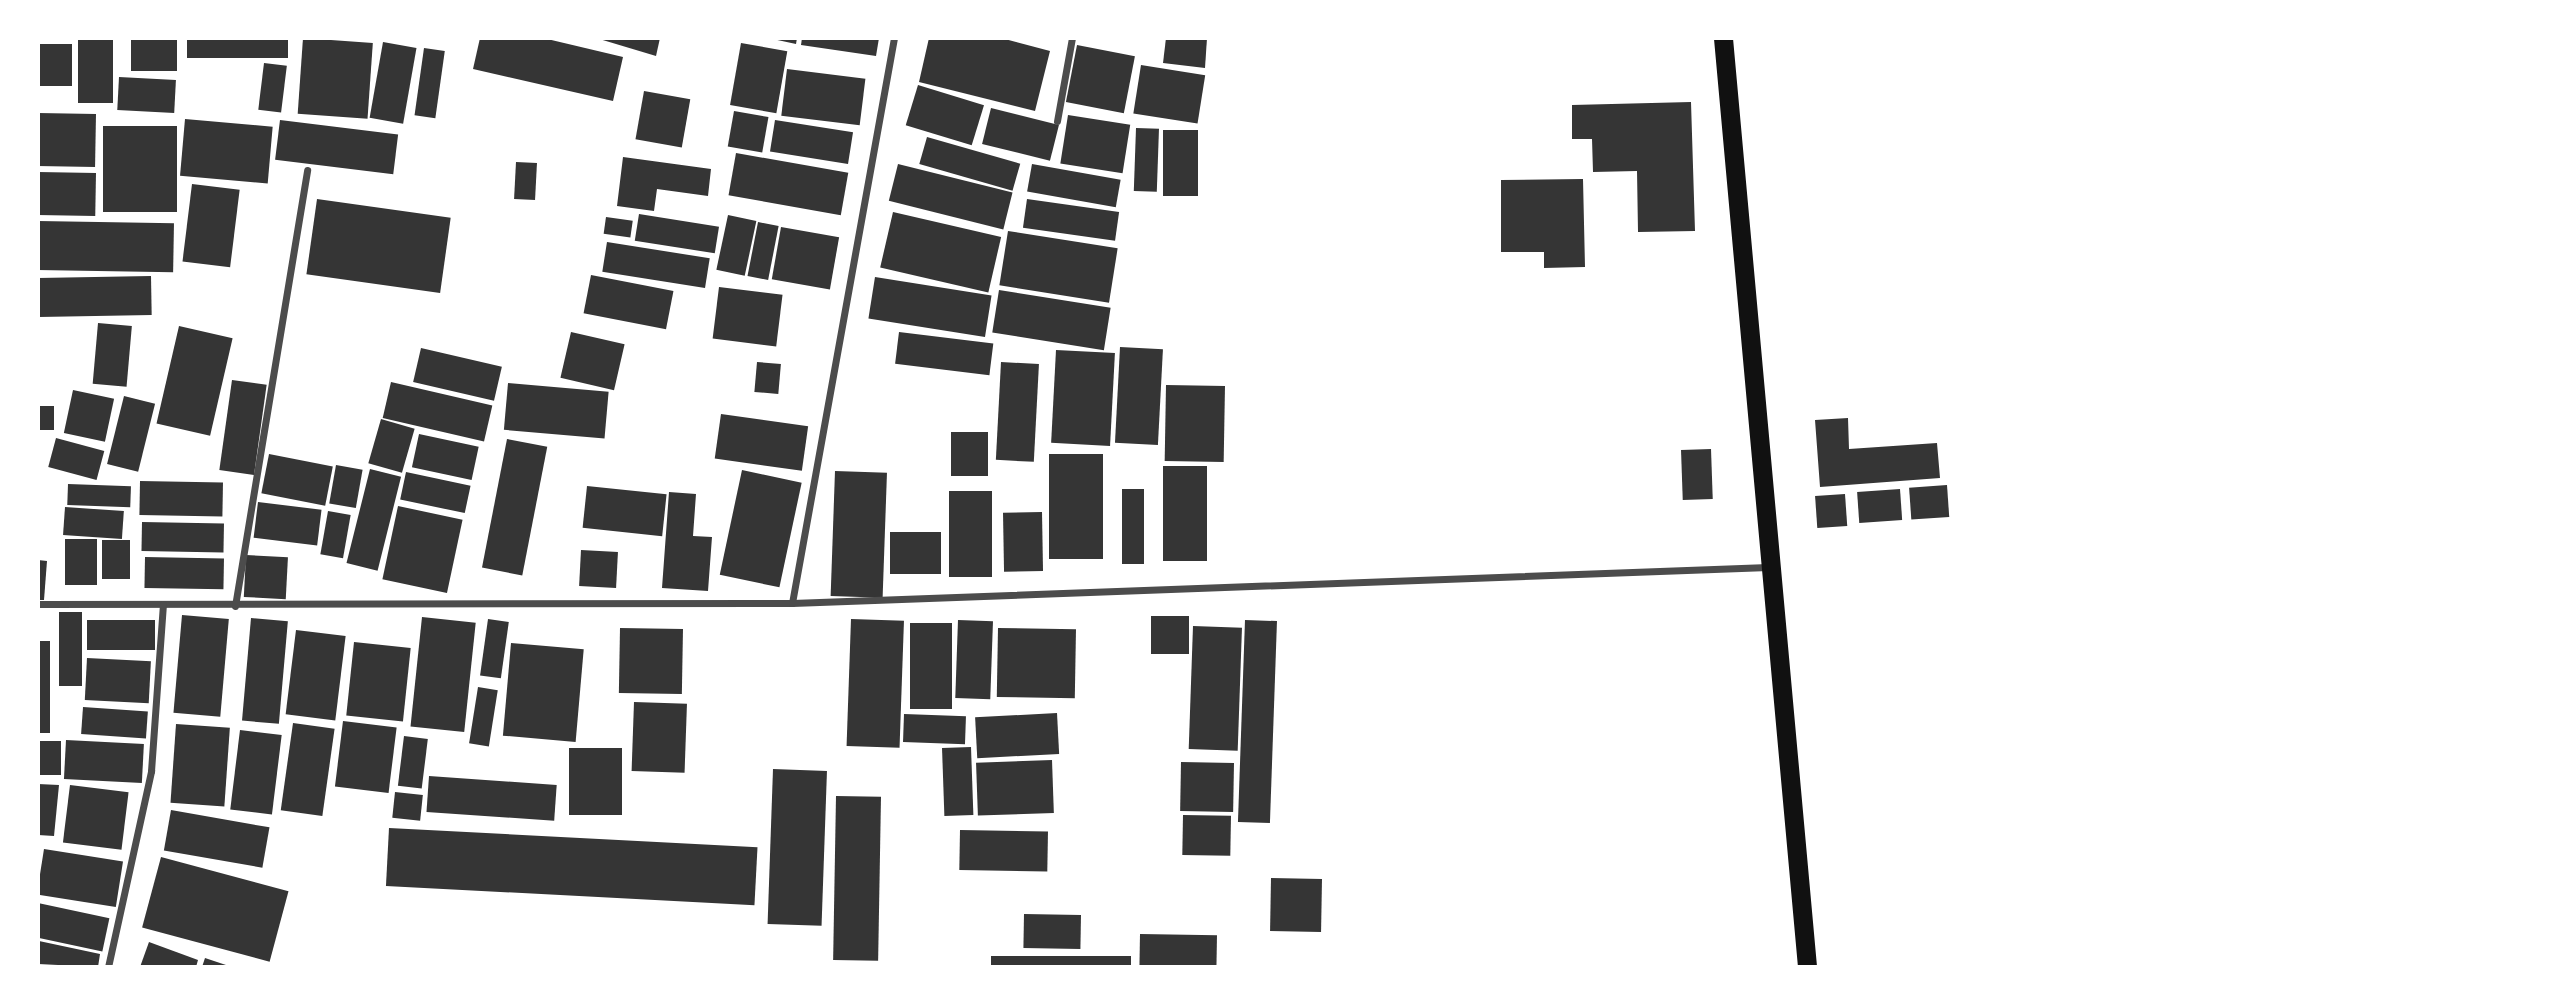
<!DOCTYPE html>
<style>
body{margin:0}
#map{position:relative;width:2551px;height:1005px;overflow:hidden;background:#fff;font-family:Karla,sans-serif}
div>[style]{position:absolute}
.building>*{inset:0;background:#353535;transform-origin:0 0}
.minor>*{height:7px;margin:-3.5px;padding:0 3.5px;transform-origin:3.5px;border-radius:3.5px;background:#4c4c4c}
.trunk>*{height:19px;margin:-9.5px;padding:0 9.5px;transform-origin:9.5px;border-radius:9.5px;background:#111}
span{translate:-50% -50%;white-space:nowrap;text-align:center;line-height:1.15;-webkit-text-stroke:7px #fff;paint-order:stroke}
.frame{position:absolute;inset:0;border:40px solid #fff;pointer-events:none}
</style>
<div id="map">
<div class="building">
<div style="left:78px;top:38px;width:35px;height:65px"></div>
<div style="left:131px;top:38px;width:46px;height:33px"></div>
<div style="left:187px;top:38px;width:101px;height:20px"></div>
<div style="left:303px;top:38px;width:70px;height:76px;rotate:4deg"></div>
<div style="clip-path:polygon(480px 38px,543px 38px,623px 57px,613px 101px,473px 69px)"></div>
<div style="clip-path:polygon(596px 38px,660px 38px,656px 56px)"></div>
<div style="clip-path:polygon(768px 38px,797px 38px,796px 44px)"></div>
<div style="clip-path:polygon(802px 38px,879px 38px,876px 56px,801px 45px)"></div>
<div style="clip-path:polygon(929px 38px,1001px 38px,1050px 51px,1035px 111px,919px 82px)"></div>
<div style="clip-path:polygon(1166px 38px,1207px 38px,1205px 68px,1163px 63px)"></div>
<div style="left:383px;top:42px;width:34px;height:77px;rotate:10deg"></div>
<div style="left:741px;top:43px;width:47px;height:63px;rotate:10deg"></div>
<div style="left:72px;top:44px;width:42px;height:34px;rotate:90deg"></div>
<div style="left:1077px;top:45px;width:59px;height:58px;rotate:11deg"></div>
<div style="left:424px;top:48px;width:21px;height:68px;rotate:8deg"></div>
<div style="left:264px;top:63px;width:23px;height:47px;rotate:7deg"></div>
<div style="left:1141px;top:65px;width:65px;height:49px;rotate:9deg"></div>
<div style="left:787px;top:69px;width:79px;height:47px;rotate:7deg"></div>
<div style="left:119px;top:77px;width:57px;height:33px;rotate:3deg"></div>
<div style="left:918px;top:85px;width:69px;height:42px;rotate:17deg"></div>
<div style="left:644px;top:91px;width:47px;height:49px;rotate:10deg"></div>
<div style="clip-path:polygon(1691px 102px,1695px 231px,1638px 232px,1637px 171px,1593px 172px,1592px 139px,1572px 139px,1572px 105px)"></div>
<div style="left:991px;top:108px;width:70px;height:37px;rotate:14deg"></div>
<div style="left:734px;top:111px;width:35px;height:36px;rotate:10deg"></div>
<div style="left:38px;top:113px;width:58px;height:53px;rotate:1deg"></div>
<div style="left:1068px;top:115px;width:63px;height:49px;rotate:9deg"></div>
<div style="left:185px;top:119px;width:88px;height:57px;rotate:5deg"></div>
<div style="left:280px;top:120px;width:119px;height:40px;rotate:7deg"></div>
<div style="left:775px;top:120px;width:79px;height:32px;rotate:9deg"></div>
<div style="left:103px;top:126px;width:74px;height:86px"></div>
<div style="left:1136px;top:128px;width:23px;height:63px;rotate:2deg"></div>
<div style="left:1163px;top:130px;width:35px;height:66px"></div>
<div style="left:927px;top:137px;width:97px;height:28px;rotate:16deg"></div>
<div style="left:736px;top:153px;width:114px;height:43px;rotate:10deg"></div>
<div style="clip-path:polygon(623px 157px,711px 169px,708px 196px,657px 189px,654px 211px,617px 206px)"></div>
<div style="left:516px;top:162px;width:21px;height:37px;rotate:3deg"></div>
<div style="left:898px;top:164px;width:118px;height:38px;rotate:14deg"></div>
<div style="left:1032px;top:164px;width:90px;height:28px;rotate:10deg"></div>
<div style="left:38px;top:172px;width:58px;height:43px;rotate:1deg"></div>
<div style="clip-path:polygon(1583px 179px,1585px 267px,1544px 268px,1544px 252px,1501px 252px,1501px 180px)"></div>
<div style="left:192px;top:184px;width:48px;height:78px;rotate:7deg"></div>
<div style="left:317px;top:199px;width:135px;height:76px;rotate:8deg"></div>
<div style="left:1027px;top:199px;width:93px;height:29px;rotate:8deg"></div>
<div style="left:893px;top:212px;width:111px;height:57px;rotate:13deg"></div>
<div style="left:639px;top:214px;width:81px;height:27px;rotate:9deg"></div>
<div style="left:728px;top:215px;width:29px;height:56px;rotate:12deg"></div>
<div style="left:606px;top:217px;width:27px;height:17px;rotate:8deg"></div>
<div style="left:38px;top:221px;width:136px;height:49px;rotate:1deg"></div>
<div style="left:758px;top:222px;width:21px;height:55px;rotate:11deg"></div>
<div style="left:781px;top:227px;width:59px;height:53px;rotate:10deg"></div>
<div style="left:1008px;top:231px;width:111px;height:55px;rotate:9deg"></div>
<div style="left:607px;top:242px;width:104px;height:30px;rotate:9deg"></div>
<div style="left:591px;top:275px;width:84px;height:39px;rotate:11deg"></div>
<div style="left:151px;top:276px;width:39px;height:113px;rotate:89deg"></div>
<div style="left:875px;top:277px;width:118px;height:42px;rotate:9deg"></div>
<div style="left:719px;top:287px;width:64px;height:52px;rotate:7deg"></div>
<div style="left:999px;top:290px;width:113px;height:43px;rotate:9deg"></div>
<div style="left:98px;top:323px;width:34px;height:61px;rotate:5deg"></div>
<div style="left:179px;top:326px;width:55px;height:100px;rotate:13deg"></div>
<div style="left:571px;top:332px;width:55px;height:47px;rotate:13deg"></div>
<div style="left:899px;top:332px;width:95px;height:32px;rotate:7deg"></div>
<div style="left:1120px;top:347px;width:43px;height:96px;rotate:3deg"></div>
<div style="left:421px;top:348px;width:83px;height:35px;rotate:13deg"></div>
<div style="left:1056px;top:350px;width:59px;height:93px;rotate:3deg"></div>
<div style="left:757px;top:362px;width:24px;height:30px;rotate:5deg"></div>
<div style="left:1001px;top:362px;width:38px;height:98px;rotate:3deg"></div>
<div style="left:232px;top:380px;width:35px;height:91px;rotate:8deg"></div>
<div style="left:391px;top:382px;width:104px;height:37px;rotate:13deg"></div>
<div style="left:508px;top:383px;width:101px;height:47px;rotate:5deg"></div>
<div style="left:1166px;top:385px;width:59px;height:76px;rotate:1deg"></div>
<div style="left:73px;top:390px;width:42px;height:44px;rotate:12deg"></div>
<div style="left:124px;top:396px;width:32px;height:70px;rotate:14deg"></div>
<div style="left:38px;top:406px;width:16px;height:24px"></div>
<div style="left:721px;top:414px;width:88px;height:45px;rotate:8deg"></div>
<div style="clip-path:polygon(1848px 418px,1849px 449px,1937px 443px,1940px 478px,1820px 487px,1815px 420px)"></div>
<div style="left:381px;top:419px;width:35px;height:46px;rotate:16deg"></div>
<div style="left:988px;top:432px;width:44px;height:37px;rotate:90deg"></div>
<div style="left:419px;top:434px;width:61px;height:34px;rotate:12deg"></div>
<div style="left:56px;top:438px;width:50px;height:30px;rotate:15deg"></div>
<div style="left:507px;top:439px;width:41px;height:131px;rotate:11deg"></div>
<div style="left:1711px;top:449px;width:50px;height:30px;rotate:88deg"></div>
<div style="left:269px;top:454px;width:65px;height:40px;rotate:11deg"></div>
<div style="left:1049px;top:454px;width:54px;height:105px"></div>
<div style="left:336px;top:465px;width:27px;height:39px;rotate:10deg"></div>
<div style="left:1163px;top:466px;width:44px;height:95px"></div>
<div style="left:370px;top:469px;width:32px;height:97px;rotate:14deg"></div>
<div style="left:742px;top:470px;width:61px;height:107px;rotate:12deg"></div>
<div style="left:835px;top:471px;width:52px;height:125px;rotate:2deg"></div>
<div style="left:406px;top:472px;width:66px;height:28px;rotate:12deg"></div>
<div style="left:140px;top:481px;width:83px;height:34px;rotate:1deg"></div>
<div style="left:68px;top:484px;width:63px;height:21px;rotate:2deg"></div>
<div style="left:1947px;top:485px;width:32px;height:38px;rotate:86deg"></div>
<div style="left:587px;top:486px;width:80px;height:42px;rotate:6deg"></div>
<div style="left:1122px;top:489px;width:22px;height:75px"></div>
<div style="left:1900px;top:489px;width:31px;height:43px;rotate:86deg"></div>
<div style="left:949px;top:491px;width:43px;height:86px"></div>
<div style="clip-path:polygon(669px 492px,696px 494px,693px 536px,712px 537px,708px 591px,662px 588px)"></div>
<div style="left:1845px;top:494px;width:32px;height:30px;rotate:86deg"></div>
<div style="left:258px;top:502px;width:64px;height:36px;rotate:7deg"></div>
<div style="left:398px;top:506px;width:66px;height:75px;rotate:12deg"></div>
<div style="left:65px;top:507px;width:59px;height:28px;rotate:4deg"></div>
<div style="left:328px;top:511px;width:23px;height:44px;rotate:10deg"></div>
<div style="left:1042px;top:512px;width:59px;height:39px;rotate:89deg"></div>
<div style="left:142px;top:522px;width:82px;height:29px;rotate:1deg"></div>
<div style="left:890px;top:532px;width:51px;height:42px"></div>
<div style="left:97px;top:539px;width:46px;height:32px;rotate:90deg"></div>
<div style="left:130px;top:540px;width:39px;height:28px;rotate:90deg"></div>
<div style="left:581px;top:550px;width:37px;height:36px;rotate:3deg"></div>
<div style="left:246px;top:555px;width:42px;height:42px;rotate:3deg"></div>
<div style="left:145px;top:557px;width:79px;height:31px;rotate:1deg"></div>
<div style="clip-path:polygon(38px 560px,47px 561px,44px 600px,38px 600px)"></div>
<div style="left:59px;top:612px;width:23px;height:74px"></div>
<div style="left:182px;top:615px;width:47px;height:98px;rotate:5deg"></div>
<div style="left:1151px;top:616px;width:38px;height:38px"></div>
<div style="left:422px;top:617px;width:54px;height:110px;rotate:6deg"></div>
<div style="left:251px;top:618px;width:37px;height:103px;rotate:5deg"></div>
<div style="left:488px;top:619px;width:21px;height:57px;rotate:8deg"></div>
<div style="left:851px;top:619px;width:53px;height:127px;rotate:2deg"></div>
<div style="left:155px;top:620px;width:30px;height:68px;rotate:90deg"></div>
<div style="left:958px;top:620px;width:35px;height:78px;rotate:2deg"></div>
<div style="left:1245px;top:620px;width:32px;height:202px;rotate:2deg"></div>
<div style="left:910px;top:623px;width:42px;height:86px"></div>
<div style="left:1193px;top:626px;width:49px;height:123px;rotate:2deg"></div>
<div style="left:620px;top:628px;width:63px;height:65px;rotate:1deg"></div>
<div style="left:998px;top:628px;width:78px;height:69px;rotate:1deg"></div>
<div style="left:296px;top:630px;width:50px;height:85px;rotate:7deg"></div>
<div style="left:38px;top:641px;width:12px;height:92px"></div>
<div style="left:354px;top:642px;width:57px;height:74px;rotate:6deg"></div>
<div style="left:511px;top:643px;width:73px;height:93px;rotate:5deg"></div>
<div style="left:87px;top:658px;width:64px;height:42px;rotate:3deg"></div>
<div style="left:478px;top:687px;width:20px;height:57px;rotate:9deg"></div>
<div style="left:634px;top:702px;width:53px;height:69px;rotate:2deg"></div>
<div style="left:83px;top:707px;width:65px;height:27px;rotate:4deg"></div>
<div style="left:1057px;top:713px;width:41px;height:82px;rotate:87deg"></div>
<div style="left:904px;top:714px;width:62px;height:28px;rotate:2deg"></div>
<div style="left:343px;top:721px;width:54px;height:66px;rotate:7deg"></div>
<div style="left:293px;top:723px;width:42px;height:88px;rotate:8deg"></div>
<div style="left:176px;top:724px;width:54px;height:79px;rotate:4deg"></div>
<div style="left:240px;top:730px;width:42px;height:80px;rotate:7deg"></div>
<div style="left:404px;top:736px;width:24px;height:50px;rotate:7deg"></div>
<div style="left:66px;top:740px;width:78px;height:39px;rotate:3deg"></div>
<div style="left:38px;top:741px;width:23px;height:34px"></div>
<div style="left:971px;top:747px;width:68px;height:29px;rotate:88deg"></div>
<div style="left:622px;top:748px;width:67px;height:53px;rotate:90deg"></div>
<div style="left:1052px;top:760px;width:53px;height:76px;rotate:88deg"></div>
<div style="left:1181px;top:762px;width:53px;height:49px;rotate:1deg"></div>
<div style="left:773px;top:769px;width:54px;height:155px;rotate:2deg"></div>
<div style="left:429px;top:776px;width:128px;height:36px;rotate:4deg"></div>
<div style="clip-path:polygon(38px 784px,59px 785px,54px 836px,38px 835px)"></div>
<div style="left:70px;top:785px;width:59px;height:58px;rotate:7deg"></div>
<div style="left:395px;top:792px;width:28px;height:26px;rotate:6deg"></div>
<div style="left:836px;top:796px;width:45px;height:164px;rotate:1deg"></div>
<div style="left:171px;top:810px;width:100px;height:41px;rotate:10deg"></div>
<div style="left:1183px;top:815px;width:48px;height:40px;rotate:1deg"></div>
<div style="left:389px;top:828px;width:369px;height:58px;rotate:3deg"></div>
<div style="left:960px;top:830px;width:88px;height:40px;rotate:1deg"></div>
<div style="left:44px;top:849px;width:80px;height:46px;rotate:9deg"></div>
<div style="left:161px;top:857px;width:132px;height:73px;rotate:15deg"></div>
<div style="left:1271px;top:878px;width:51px;height:53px;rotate:1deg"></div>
<div style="left:38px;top:903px;width:73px;height:34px;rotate:12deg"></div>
<div style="left:1024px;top:914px;width:57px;height:34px;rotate:1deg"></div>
<div style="left:1140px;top:934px;width:77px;height:33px;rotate:1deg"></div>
<div style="clip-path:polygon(39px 941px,100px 954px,98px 967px,38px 964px)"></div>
<div style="clip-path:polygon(149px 942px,198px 960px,196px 967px,140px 967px)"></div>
<div style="left:991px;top:956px;width:140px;height:11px"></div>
<div style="clip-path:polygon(205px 958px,229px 966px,229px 967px,202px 967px)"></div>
</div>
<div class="minor">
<div style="left:1057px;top:121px;width:84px;rotate:-79.8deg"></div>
<div style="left:792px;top:603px;width:574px;rotate:-79.77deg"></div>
<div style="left:38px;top:604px;width:754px;rotate:-0.08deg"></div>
<div style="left:792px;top:603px;width:977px;rotate:-2.11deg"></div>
<div style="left:235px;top:606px;width:442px;rotate:-80.6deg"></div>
<div style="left:108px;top:967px;width:201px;rotate:-77.6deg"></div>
<div style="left:151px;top:771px;width:167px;rotate:-85.9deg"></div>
</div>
<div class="trunk">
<div style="left:1723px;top:38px;width:933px;rotate:84.83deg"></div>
</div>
<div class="frame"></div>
</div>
